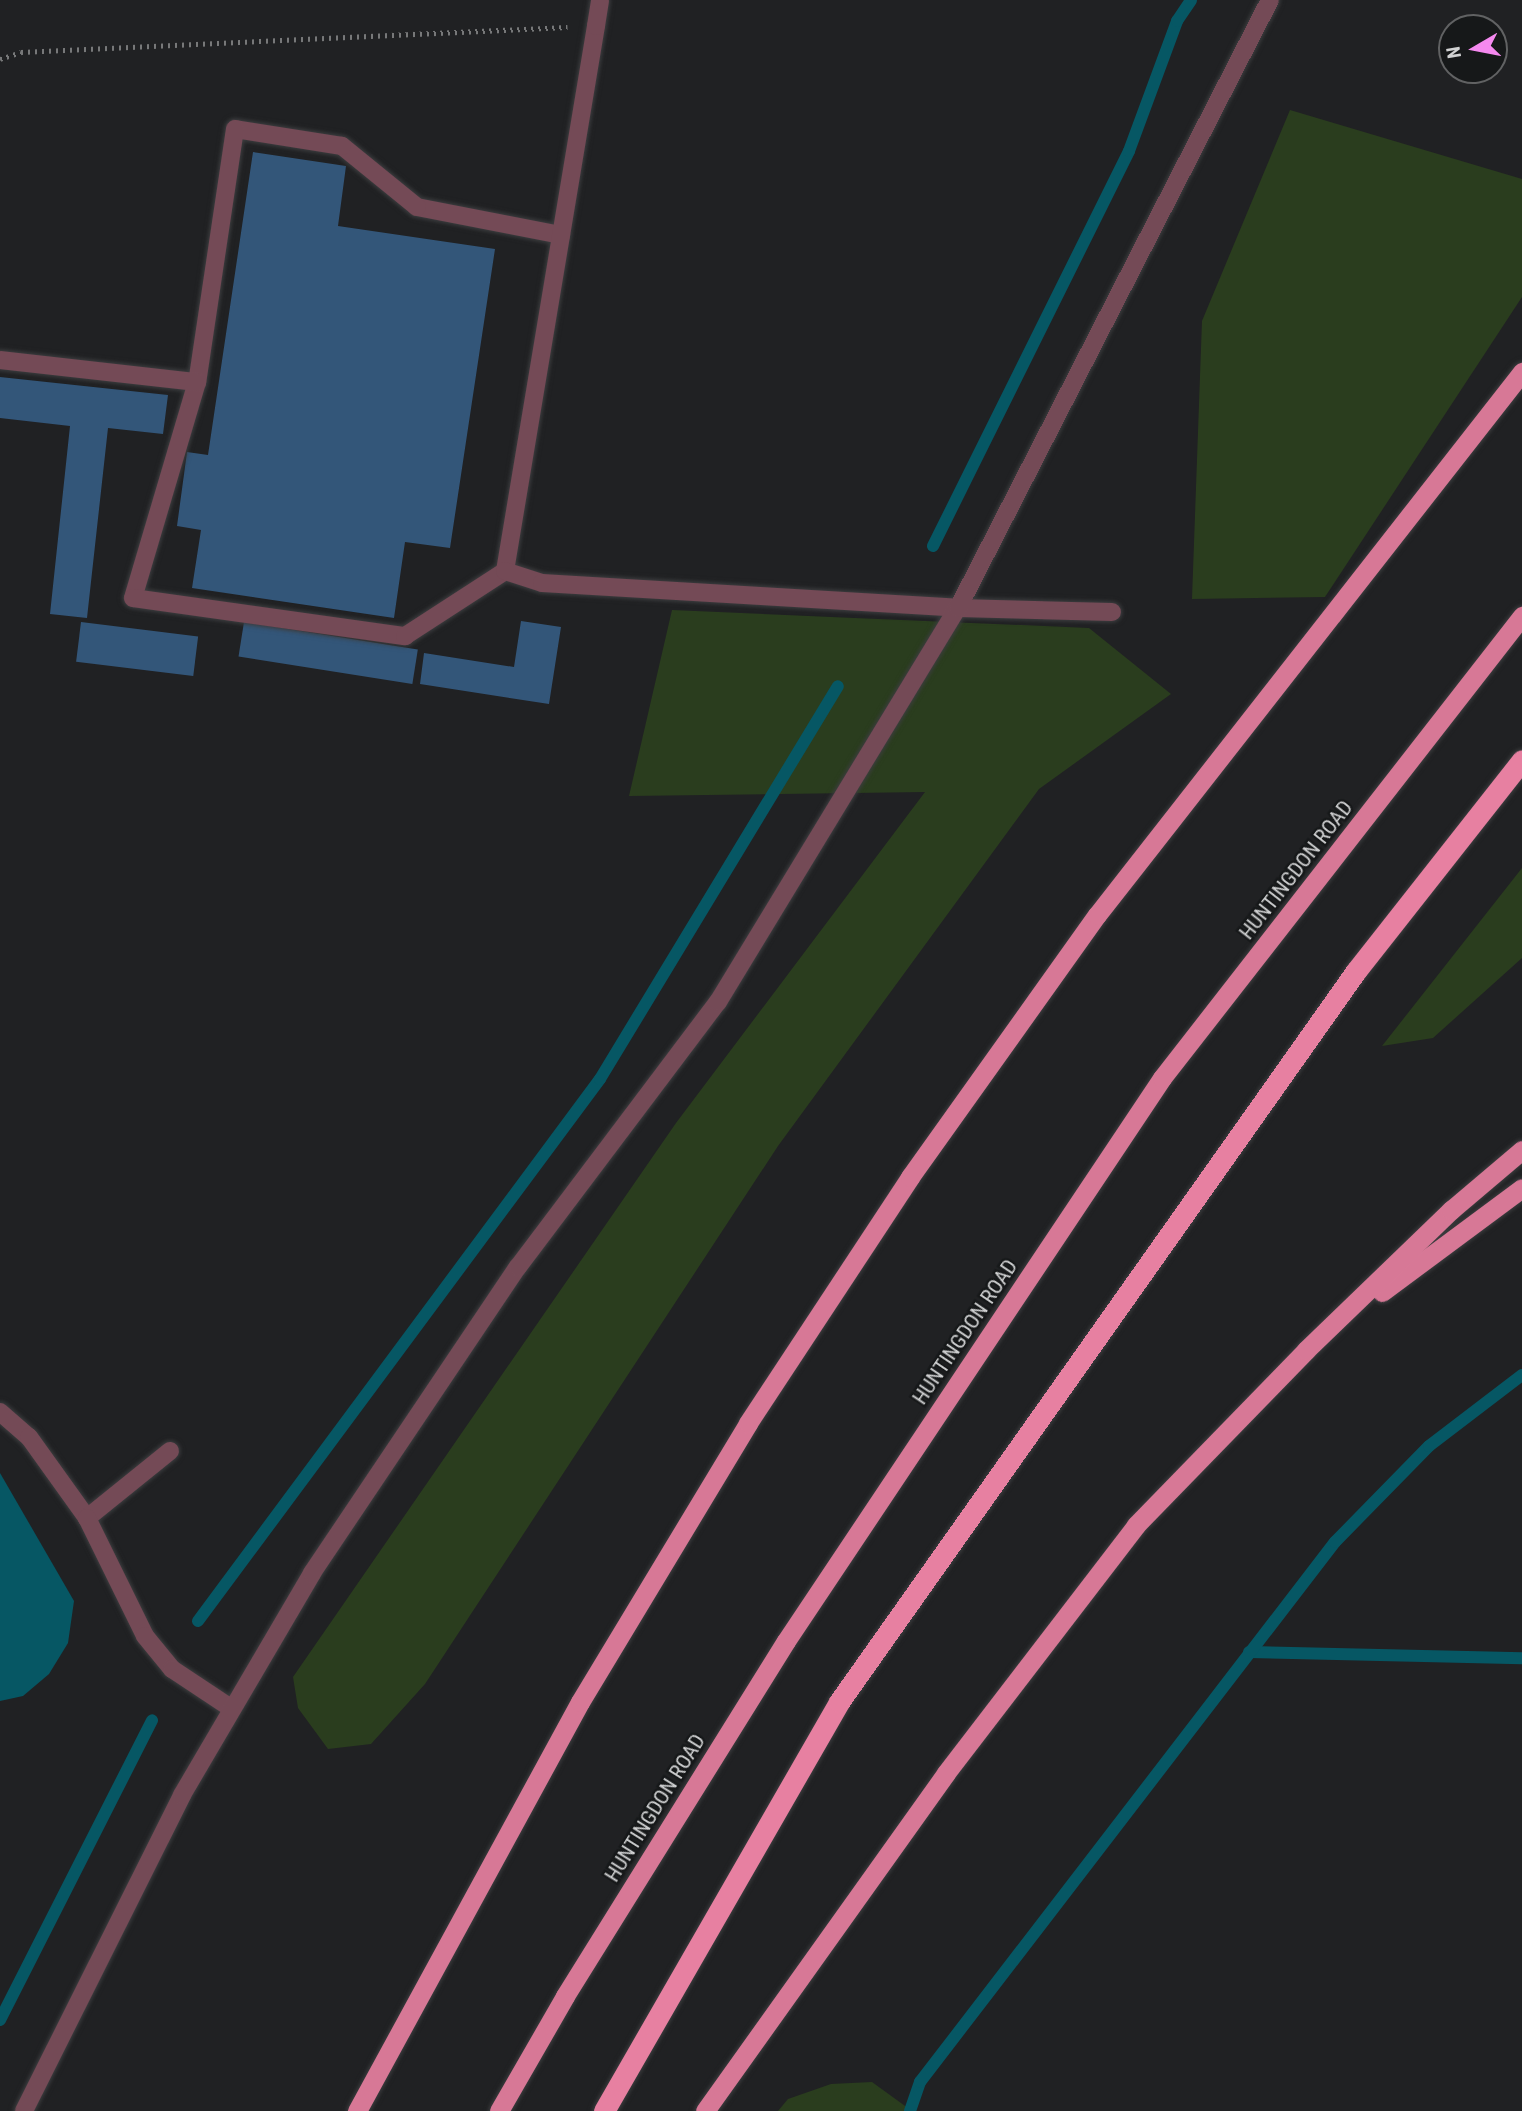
<!DOCTYPE html>
<style>
body{margin:0}
#map{position:relative;width:1522px;height:2111px;overflow:hidden;background:#202123;font-family:"Roboto Condensed",sans-serif}
div>[style]{position:absolute}
.green>*{inset:0;background:#2a3d1e}
.water>*{inset:0;background:#065764}
.stream>*{height:12px;margin:-6px;padding:0 6px;transform-origin:6px;border-radius:6px;background:#065764}
.building>*{inset:0;background:#335679;transform-origin:0 0}
.path>*{height:4.5px;margin-top:-2.25px;transform-origin:0;background:repeating-linear-gradient(90deg,#777879 0 2px,transparent 0 7px)}
.roads{filter:drop-shadow(0 0 2px #3c3d3f) drop-shadow(0 0 2px #3c3d3f)}
.service>*{height:18px;margin:-9px;padding:0 9px;transform-origin:9px;border-radius:9px;background:#744a56}
.trunk>*{height:19px;margin:-9.5px;padding:0 9.5px;transform-origin:9.5px;border-radius:9.5px;background:#d77896}
.motorway>*{height:21px;margin:-10.5px;padding:0 10.5px;transform-origin:10.5px;border-radius:10.5px;background:#e780a1}
span{translate:-50% -50%;white-space:nowrap;text-align:center;line-height:1.15;-webkit-text-stroke:5px #161819;paint-order:stroke}
.street-label{font-size:21px;color:#d1d2d3}
.north{position:absolute;left:1438px;top:14px;width:70px;height:70px;box-sizing:border-box;background:#161819;border:2px solid #616263;border-radius:50%;rotate:260deg;font-size:19px;font-weight:700;line-height:28px;text-align:center;color:#d1d2d3}
.north::after{content:'';display:block;margin:auto;width:24px;height:32px;background:#f589ef;clip-path:polygon(50% 0,100% 100%,50% 72%,0 100%)}
</style>
<div id="map">
<div class="green">
<div style="clip-path:polygon(1290px 110px,1522px 179px,1522px 297px,1325px 597px,1192px 599px,1202px 321px)"></div>
<div style="clip-path:polygon(672px 610px,1089px 628px,1171px 694px,1039px 789px,778px 1146px,425px 1684px,371px 1744px,328px 1749px,298px 1708px,293px 1677px,676px 1123px,925px 792px,629px 796px)"></div>
<div style="clip-path:polygon(1522px 868px,1522px 958px,1433px 1038px,1382px 1046px)"></div>
<div style="clip-path:polygon(872px 2082px,912px 2111px,778px 2111px,788px 2099px,831px 2084px)"></div>
</div>
<div class="water">
<div style="clip-path:polygon(0 1473px,74px 1601px,68px 1643px,49px 1674px,23px 1696px,0 1701px)"></div>
</div>
<div class="stream">
<div style="left:933px;top:546px;width:441px;rotate:-63.6deg"></div>
<div style="left:1129px;top:151px;width:139px;rotate:-69.7deg"></div>
<div style="left:1177px;top:21px;width:25px;rotate:-56deg"></div>
<div style="left:198px;top:1621px;width:675px;rotate:-53.44deg"></div>
<div style="left:600px;top:1079px;width:459px;rotate:-58.8deg"></div>
<div style="left:1249px;top:1652px;width:273px;rotate:1.3deg"></div>
<div style="left:0;top:2020px;width:336px;rotate:-63.1deg"></div>
<div style="left:910px;top:2111px;width:31px;rotate:-71deg"></div>
<div style="left:920px;top:2082px;width:681px;rotate:-52.46deg"></div>
<div style="left:1335px;top:1542px;width:134px;rotate:-45.6deg"></div>
<div style="left:1429px;top:1446px;width:117px;rotate:-37.4deg"></div>
</div>
<div class="building">
<div style="clip-path:polygon(253px 152px,346px 166px,338px 226px,495px 249px,450px 548px,405px 542px,394px 618px,192px 588px,201px 530px,177px 526px,187px 452px,208px 455px)"></div>
<div style="clip-path:polygon(0 377px,168px 395px,163px 434px,108px 428px,87px 618px,50px 614px,70px 426px,0 418px)"></div>
<div style="clip-path:polygon(521px 621px,561px 627px,549px 704px,420px 684px,424px 653px,514px 667px)"></div>
<div style="left:81px;top:622px;width:118px;height:40px;rotate:7deg"></div>
<div style="left:244px;top:622px;width:176px;height:35px;rotate:9deg"></div>
</div>
<div class="path">
<div style="left:0;top:59px;width:22px;rotate:-18deg"></div>
<div style="left:21px;top:52px;width:547px;rotate:-2.62deg"></div>
</div>
<div class="roads">
<div class="service">
<div style="left:561px;top:235px;width:147px;rotate:-169deg"></div>
<div style="left:417px;top:207px;width:97px;rotate:-140.9deg"></div>
<div style="left:342px;top:146px;width:108px;rotate:-171deg"></div>
<div style="left:235px;top:129px;width:256px;rotate:98.5deg"></div>
<div style="left:197px;top:382px;width:225px;rotate:106.5deg"></div>
<div style="left:133px;top:598px;width:275px;rotate:8deg"></div>
<div style="left:405px;top:636px;width:119px;rotate:-33deg"></div>
<div style="left:505px;top:571px;width:553px;rotate:-80.52deg"></div>
<div style="left:596px;top:26px;width:26px;rotate:-81deg"></div>
<div style="left:0;top:360px;width:198px;rotate:6.4deg"></div>
<div style="left:505px;top:571px;width:39px;rotate:18deg"></div>
<div style="left:542px;top:583px;width:417px;rotate:3.4deg"></div>
<div style="left:958px;top:608px;width:154px;rotate:1.5deg"></div>
<div style="left:0;top:1412px;width:38px;rotate:41deg"></div>
<div style="left:29px;top:1437px;width:100px;rotate:54.4deg"></div>
<div style="left:170px;top:1451px;width:107px;rotate:141.1deg"></div>
<div style="left:87px;top:1518px;width:131px;rotate:63.8deg"></div>
<div style="left:145px;top:1636px;width:43px;rotate:50.7deg"></div>
<div style="left:172px;top:1669px;width:71px;rotate:33.5deg"></div>
<div style="left:24px;top:2111px;width:353px;rotate:-63.4deg"></div>
<div style="left:182px;top:1795px;width:257px;rotate:-59.6deg"></div>
<div style="left:312px;top:1573px;width:369px;rotate:-56.1deg"></div>
<div style="left:518px;top:1267px;width:332px;rotate:-53deg"></div>
<div style="left:718px;top:1002px;width:461px;rotate:-58.7deg"></div>
<div style="left:958px;top:608px;width:683px;rotate:-62.84deg"></div>
</div>
<div class="trunk">
<div style="left:1382px;top:1292px;width:174px;rotate:-36.6deg"></div>
<div style="left:357px;top:2111px;width:466px;rotate:-61.4deg"></div>
<div style="left:580px;top:1702px;width:326px;rotate:-58.9deg"></div>
<div style="left:748px;top:1423px;width:295px;rotate:-56.6deg"></div>
<div style="left:910px;top:1177px;width:322px;rotate:-54.5deg"></div>
<div style="left:1097px;top:915px;width:690px;rotate:-51.95deg"></div>
<div style="left:499px;top:2111px;width:133px;rotate:-60.1deg"></div>
<div style="left:565px;top:1996px;width:418px;rotate:-58.1deg"></div>
<div style="left:786px;top:1641px;width:677px;rotate:-56.26deg"></div>
<div style="left:1162px;top:1078px;width:586px;rotate:-52.07deg"></div>
<div style="left:705px;top:2111px;width:415px;rotate:-54.5deg"></div>
<div style="left:946px;top:1773px;width:312px;rotate:-52.5deg"></div>
<div style="left:1136px;top:1525px;width:244px;rotate:-45.8deg"></div>
<div style="left:1306px;top:1350px;width:202px;rotate:-44deg"></div>
<div style="left:1451px;top:1210px;width:93px;rotate:-40.2deg"></div>
</div>
<div class="motorway">
<div style="left:604px;top:2111px;width:472px;rotate:-60.1deg"></div>
<div style="left:839px;top:1702px;width:895px;rotate:-54.73deg"></div>
<div style="left:1356px;top:971px;width:268px;rotate:-51.8deg"></div>
</div>
</div>
<div class="street-label">
<span style="left:1296px;top:870px;rotate:-52deg">HUNTINGDON ROAD</span>
<span style="left:965px;top:1332px;rotate:-56deg">HUNTINGDON ROAD</span>
<span style="left:655px;top:1808px;rotate:-58deg">HUNTINGDON ROAD</span>
</div>
<div class="north">N</div>
</div>
